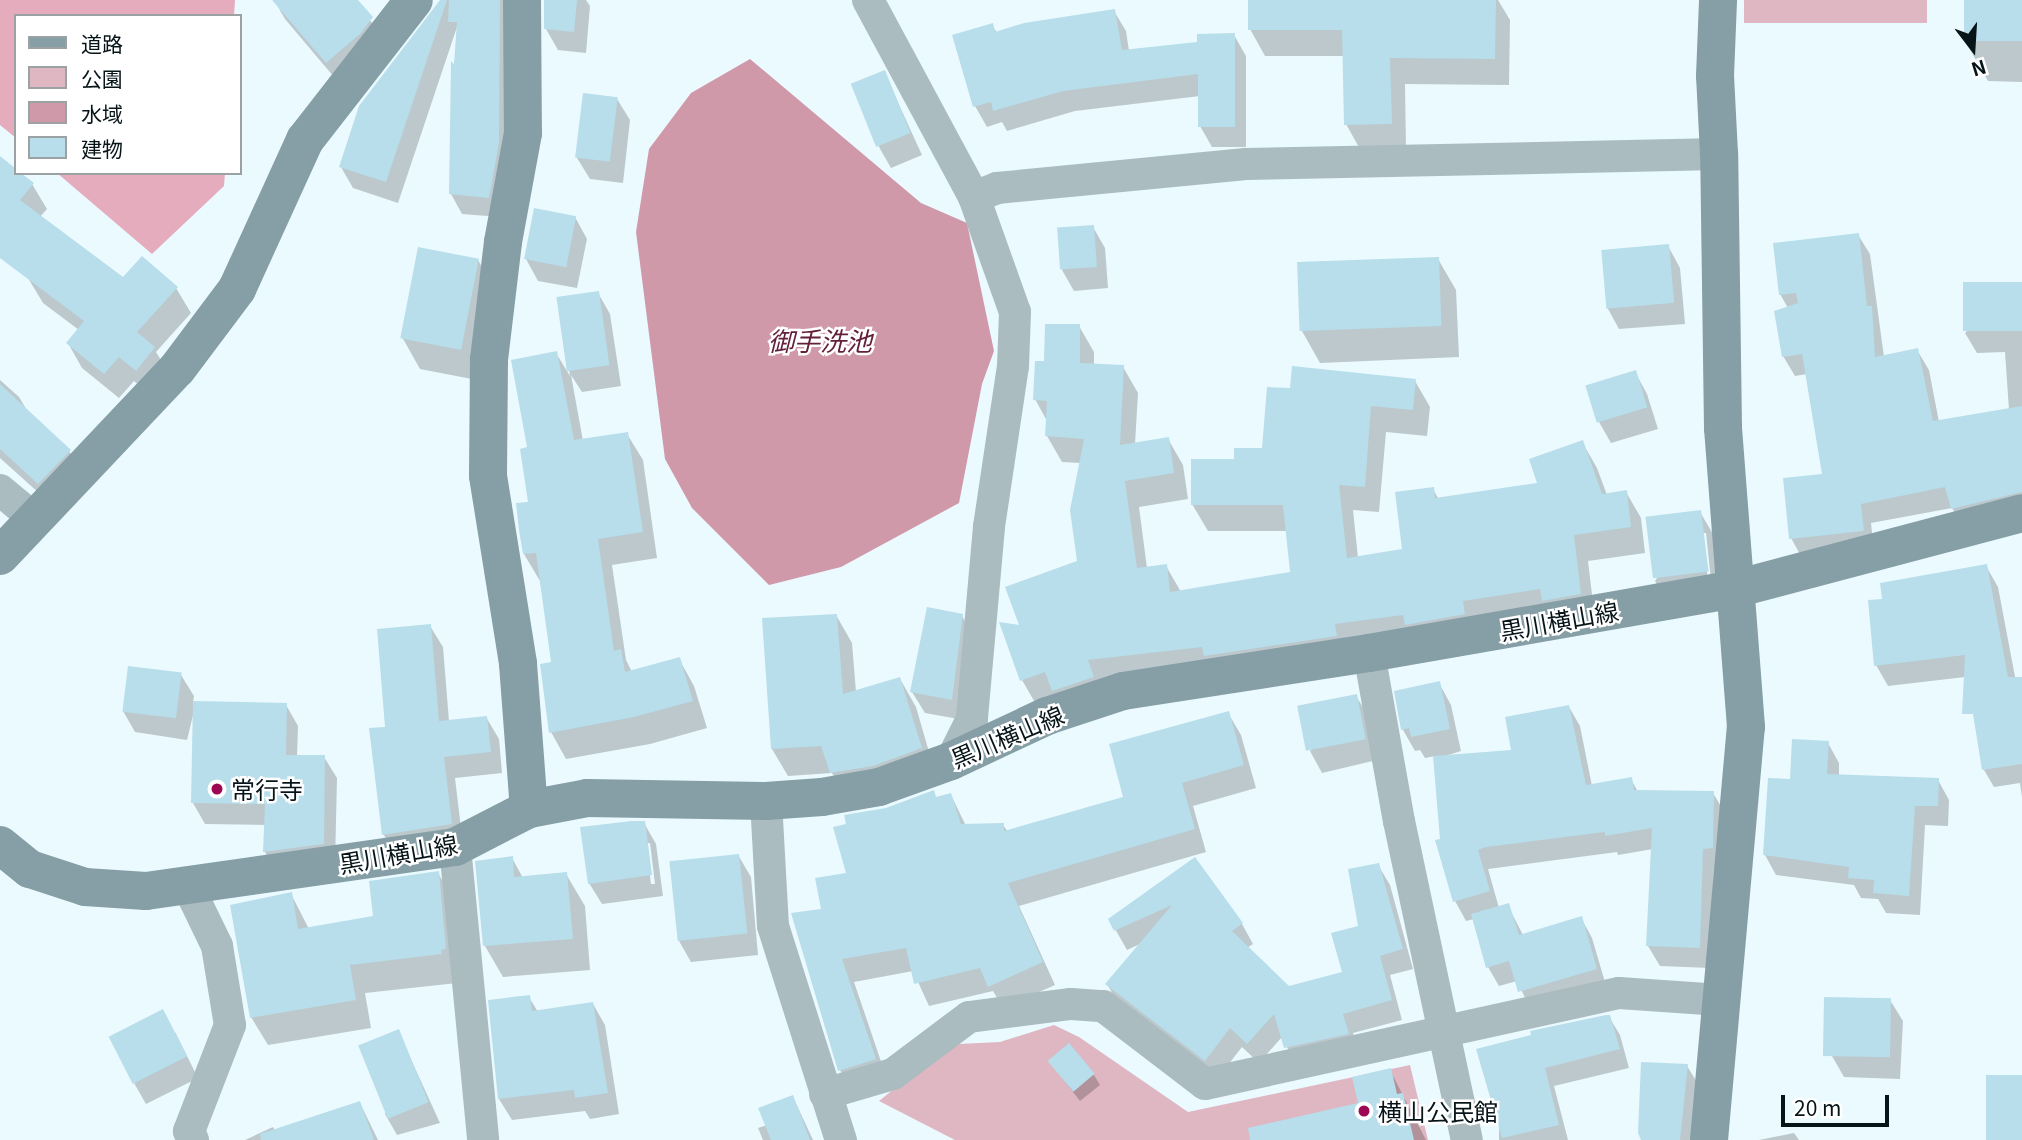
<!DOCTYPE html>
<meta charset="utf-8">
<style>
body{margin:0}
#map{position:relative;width:2022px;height:1140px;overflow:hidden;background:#ebfaff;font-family:Georgia,"Noto Sans JP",serif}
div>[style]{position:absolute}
.green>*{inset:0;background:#deb7c2;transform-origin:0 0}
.forest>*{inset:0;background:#e5acbd}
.water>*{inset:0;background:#d099a9}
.shadow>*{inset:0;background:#0003}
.building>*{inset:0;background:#b7deea;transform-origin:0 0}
.street>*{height:32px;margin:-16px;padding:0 16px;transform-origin:16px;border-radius:16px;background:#abbcc1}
.secondary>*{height:38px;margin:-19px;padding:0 19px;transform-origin:19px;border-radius:19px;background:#869ea6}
.dots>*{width:19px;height:19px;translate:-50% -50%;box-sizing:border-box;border:4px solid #fff;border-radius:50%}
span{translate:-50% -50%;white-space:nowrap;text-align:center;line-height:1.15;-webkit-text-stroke:5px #fff;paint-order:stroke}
.street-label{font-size:24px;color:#071519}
.poi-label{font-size:24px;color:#071519}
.left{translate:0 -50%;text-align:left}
.water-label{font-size:26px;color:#62203a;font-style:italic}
.legend{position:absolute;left:14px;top:14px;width:228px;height:161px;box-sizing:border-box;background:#fff;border:2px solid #9ca1a3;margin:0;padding:9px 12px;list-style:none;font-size:21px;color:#071519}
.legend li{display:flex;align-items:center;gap:14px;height:35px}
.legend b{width:35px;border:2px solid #9ca1a3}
.north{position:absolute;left:1938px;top:14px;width:70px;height:70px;-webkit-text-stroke:5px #fff;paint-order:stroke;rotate:163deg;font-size:19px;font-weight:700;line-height:28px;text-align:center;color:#071519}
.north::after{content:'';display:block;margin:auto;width:24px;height:32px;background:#071519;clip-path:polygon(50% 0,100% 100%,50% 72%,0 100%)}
.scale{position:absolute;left:1781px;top:1095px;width:108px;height:32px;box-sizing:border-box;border:4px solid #071519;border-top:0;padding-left:9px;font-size:21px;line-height:24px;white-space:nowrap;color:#071519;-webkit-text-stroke:5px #fff;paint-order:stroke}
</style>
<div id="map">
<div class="green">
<div style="left:1744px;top:0;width:183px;height:23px"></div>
<div style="clip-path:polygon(1054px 1025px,1079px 1037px,1188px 1112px,1410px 1065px,1428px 1140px,955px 1140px,879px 1101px,932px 1058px,959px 1044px,1000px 1042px)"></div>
</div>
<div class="forest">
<div style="clip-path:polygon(0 0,235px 0,234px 16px,16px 16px,16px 138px,0 125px)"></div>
<div style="clip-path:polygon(57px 173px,225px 173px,224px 186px,152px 254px)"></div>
</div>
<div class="water">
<div style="clip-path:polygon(750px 59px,921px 203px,967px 223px,994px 351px,982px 384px,959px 503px,841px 567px,769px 585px,692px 508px,665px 459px,636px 232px,649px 149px,691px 93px)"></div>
</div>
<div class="shadow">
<div style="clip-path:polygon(274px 0,356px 0,384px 40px,339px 83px,285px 19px)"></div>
<div style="clip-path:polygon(442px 0,507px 0,514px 11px,500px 217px,462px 214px,451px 194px,457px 27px,398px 203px,353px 188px,341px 167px)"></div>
<div style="clip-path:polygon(546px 0,586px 0,590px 6px,586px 53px,558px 50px,546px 29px)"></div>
<div style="clip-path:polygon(1250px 0,1498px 0,1510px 20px,1509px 85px,1405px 84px,1406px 150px,1361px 151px,1346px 124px,1344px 56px,1265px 56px,1250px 29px)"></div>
<div style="clip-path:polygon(1965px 0,2022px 0,2022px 82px,1988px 81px,1965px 41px)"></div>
<div style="clip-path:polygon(1114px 11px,1126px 31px,1129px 51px,1199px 43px,1234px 35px,1246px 56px,1246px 147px,1212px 147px,1200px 126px,1200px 96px,1075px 111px,1007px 131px,1002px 122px,987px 127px,975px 106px,992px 25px,997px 33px)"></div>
<div style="clip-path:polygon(884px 72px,922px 155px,891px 168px,879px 147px)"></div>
<div style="clip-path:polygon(617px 99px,630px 120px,623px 183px,590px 179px,577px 158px)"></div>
<div style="clip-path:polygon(0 159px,32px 184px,47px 209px,40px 217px,123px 279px,176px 288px,191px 313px,156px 352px,169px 373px,151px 395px,134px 381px,119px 398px,82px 368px,68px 343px,79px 330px,43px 303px,28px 278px,0 252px)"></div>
<div style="clip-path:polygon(575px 217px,587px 239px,577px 288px,538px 281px,526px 259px)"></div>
<div style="clip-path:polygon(1093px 227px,1105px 248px,1108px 288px,1074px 291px,1062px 270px)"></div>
<div style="clip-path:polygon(1858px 235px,1870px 254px,1884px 357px,1917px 350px,1929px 370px,1939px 422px,2009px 410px,2005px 352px,1977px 353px,1965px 333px,2022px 283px,2022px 513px,1964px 528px,1952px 508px,1871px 523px,1874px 551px,1802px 558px,1791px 538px,1824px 475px,1807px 374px,1795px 376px,1783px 356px,1788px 308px,1780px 294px)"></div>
<div style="clip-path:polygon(1668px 246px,1680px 268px,1685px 324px,1619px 329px,1607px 307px)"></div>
<div style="clip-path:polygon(1438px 259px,1456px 290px,1459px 357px,1320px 363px,1302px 331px)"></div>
<div style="clip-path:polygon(478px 260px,496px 292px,482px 381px,420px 369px,402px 337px)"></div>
<div style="clip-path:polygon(598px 293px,610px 314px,621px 386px,582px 392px,571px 375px,583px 441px,627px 434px,643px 460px,657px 558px,612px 565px,626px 660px,632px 672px,679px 659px,694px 686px,707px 728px,650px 744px,566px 759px,551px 732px,553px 663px,540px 581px,524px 554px,530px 504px,529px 449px,556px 353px,570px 376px,558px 298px)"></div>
<div style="clip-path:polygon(1079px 326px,1094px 352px,1094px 365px,1123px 367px,1138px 393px,1135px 444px,1168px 439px,1183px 465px,1188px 499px,1139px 507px,1147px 568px,1166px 566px,1181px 592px,1292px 573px,1287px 531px,1208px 531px,1192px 504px,1236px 461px,1264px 450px,1292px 390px,1415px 381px,1430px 407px,1427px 436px,1386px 432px,1379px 512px,1353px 510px,1358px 558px,1404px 550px,1433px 489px,1439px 500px,1540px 484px,1582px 442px,1597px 468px,1607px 495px,1626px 492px,1641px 518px,1645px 553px,1588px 561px,1595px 620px,1037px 706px,1022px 680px,1021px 627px,1079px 562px,1081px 463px,1062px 462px,1047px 436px,1047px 421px,1035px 399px,1045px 363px)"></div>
<div style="clip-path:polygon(1635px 372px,1647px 394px,1658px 429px,1611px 443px,1599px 422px)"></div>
<div style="clip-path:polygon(0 380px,19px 397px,28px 412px,69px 451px,82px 472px,51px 504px,0 458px)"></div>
<div style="clip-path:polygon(evenodd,1700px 512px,1713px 534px,1720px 593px,1667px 602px,1655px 581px,1700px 512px,1702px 533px,1706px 533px,1711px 580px,1708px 580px,1702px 533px)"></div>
<div style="clip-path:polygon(1986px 566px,1998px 587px,2020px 703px,1965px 677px,1888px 686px,1876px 665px,1884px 601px)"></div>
<div style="clip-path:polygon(836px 615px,852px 643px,856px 692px,900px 679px,916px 707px,936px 776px,848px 800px,832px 773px,788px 776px,772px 749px)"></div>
<div style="clip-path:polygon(962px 616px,974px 637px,964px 720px,925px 713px,912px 692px)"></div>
<div style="clip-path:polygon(430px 626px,443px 647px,449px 721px,486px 717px,499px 739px,502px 773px,455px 778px,463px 845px,396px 856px,384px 835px,371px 730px,387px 728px)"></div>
<div style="clip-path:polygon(181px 675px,194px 696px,193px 703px,286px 705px,298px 726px,297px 756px,324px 757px,337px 778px,335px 865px,277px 873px,265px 852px,266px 825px,205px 824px,193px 803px,195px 707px,187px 740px,135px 732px,123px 711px)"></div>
<div style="clip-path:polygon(1439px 683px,1451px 705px,1461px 751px,1439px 758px,1513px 752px,1569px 707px,1580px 726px,1592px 786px,1631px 779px,1638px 792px,1713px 793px,1725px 813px,1724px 868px,1714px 869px,1710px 968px,1660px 966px,1648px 946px,1653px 849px,1618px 855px,1617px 852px,1488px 869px,1499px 908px,1508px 906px,1523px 935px,1581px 918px,1592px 938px,1607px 989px,1531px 1010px,1517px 981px,1499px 986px,1488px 967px,1474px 919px,1466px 921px,1455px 901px,1442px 840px,1435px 756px,1425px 758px,1420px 750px,1415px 751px,1403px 730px,1396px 692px)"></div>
<div style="clip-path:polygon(1356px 696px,1369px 717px,1377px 760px,1322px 773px,1310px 751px)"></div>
<div style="clip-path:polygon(1228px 713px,1241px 735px,1256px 788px,1193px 806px,1206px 852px,1019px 906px,1055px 985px,1003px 1008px,993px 991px,929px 1006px,913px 971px,854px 982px,888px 1082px,853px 1093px,840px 1070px,823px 910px,848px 874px,937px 799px,951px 795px,966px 826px,1003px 825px,1008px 832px,1125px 798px)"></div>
<div style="clip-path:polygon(2022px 727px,2022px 797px,2020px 783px,1994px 787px,1984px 770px)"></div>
<div style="clip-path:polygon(1828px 743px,1839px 763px,1839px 776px,1938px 780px,1949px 800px,1948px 826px,1925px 825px,1920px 915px,1886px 913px,1878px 899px,1861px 898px,1854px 885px,1776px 875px,1765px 855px,1792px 781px)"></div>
<div style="clip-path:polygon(evenodd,644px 823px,656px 844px,663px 896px,602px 904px,589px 883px,644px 823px,646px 843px,650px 843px,655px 884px,651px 884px,646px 843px)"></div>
<div style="clip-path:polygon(738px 855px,751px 877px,758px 955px,691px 962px,679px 941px)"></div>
<div style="clip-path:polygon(512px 858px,523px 878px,566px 874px,585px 906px,590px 970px,503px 977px,485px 946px)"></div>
<div style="clip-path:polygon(1195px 859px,1242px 924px,1253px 944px,1247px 948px,1289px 988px,1344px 973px,1378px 865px,1390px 885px,1413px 969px,1390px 975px,1402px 1020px,1353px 1033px,1359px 1053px,1297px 1067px,1282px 1037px,1259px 1063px,1242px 1047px,1217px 1079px,1118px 1003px,1107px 984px,1142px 943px,1127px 950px,1110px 920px)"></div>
<div style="clip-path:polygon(438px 873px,454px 901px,457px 983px,365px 993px,371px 1028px,268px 1045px,251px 1017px,291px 894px,309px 929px,375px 918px)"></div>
<div style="clip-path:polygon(529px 997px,538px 1012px,593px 1004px,605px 1025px,619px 1114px,590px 1119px,585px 1111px,512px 1120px,499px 1099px)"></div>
<div style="clip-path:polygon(1890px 1000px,1903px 1021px,1900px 1079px,1844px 1077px,1832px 1056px)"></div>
<div style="clip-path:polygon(1609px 1017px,1620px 1035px,1629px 1068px,1554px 1086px,1568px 1140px,1499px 1140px,1499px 1124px,1478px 1050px)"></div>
<div style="clip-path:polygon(398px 1031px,440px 1123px,397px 1135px,385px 1114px)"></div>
<div style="clip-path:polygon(175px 1032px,198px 1078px,146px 1104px,134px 1083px)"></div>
<div style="clip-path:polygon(1049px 1061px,1094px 1075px,1100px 1085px,1080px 1101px)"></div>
<div style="clip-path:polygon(1687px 1066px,1700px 1087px,1694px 1140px,1644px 1140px)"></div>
<div style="clip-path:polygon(1390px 1070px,1426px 1140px,1292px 1140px,1360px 1104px)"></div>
<div style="clip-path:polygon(793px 1097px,813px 1140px,763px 1140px,758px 1128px,767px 1125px)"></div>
<div style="clip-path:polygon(360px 1103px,378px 1140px,245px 1140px,273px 1127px,275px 1131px)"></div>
<div style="clip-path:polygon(1794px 1133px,1799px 1140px,1759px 1140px)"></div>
</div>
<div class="building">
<div style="clip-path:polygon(272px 0,358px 0,373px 17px,360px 34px,326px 63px)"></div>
<div style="clip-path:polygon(440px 0,447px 0,386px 182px,339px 167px,359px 106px)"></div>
<div style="clip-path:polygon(449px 0,500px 0,499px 143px,489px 198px,449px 194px,451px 61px,454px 64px,457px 22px,448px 22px)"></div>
<div style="clip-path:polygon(544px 0,577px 0,574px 32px,544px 29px)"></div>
<div style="clip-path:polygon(1248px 0,1496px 0,1495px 59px,1390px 58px,1392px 124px,1344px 125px,1342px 30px,1248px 30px)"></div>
<div style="left:1964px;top:0;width:58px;height:41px"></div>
<div style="clip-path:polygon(1115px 9px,1122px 50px,1197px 42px,1197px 34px,1235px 33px,1235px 127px,1198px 127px,1198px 74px,1063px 91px,993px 111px,991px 102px,973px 107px,952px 35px,993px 23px,995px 32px,1024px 23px)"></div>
<div style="left:885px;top:70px;width:68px;height:37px;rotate:68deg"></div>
<div style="left:583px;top:93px;width:35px;height:65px;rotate:7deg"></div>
<div style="clip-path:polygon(0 156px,16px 169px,16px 173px,21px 173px,34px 183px,20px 200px,123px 277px,142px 256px,178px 287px,137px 332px,155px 347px,136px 371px,119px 357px,104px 374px,66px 343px,84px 321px,0 258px)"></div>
<div style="left:534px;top:208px;width:43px;height:52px;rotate:11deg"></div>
<div style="left:1094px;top:225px;width:42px;height:37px;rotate:86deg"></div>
<div style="clip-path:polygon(1859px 233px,1867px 306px,1872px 306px,1875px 357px,1918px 348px,1933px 421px,2022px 406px,2022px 492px,1951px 509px,1945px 487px,1861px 504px,1864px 531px,1789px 539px,1783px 478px,1822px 474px,1802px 354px,1782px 357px,1774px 311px,1798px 303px,1796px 293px,1779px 295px,1773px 243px)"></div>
<div style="left:1669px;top:244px;width:59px;height:68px;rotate:85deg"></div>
<div style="left:418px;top:247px;width:62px;height:93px;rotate:11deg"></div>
<div style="left:1439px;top:257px;width:69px;height:142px;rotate:88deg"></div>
<div style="left:2022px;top:282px;width:49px;height:59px;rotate:90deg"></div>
<div style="left:599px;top:291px;width:75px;height:43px;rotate:82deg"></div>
<div style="clip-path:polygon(1045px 324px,1080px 324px,1080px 363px,1124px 365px,1120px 445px,1169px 437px,1174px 473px,1125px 481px,1137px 568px,1167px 564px,1170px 592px,1290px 572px,1283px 505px,1191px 505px,1191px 459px,1234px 459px,1234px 448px,1262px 448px,1267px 387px,1290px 388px,1292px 366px,1416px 379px,1413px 410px,1371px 406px,1365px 487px,1339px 485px,1347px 558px,1402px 549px,1395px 492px,1434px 487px,1435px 498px,1537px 483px,1529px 459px,1583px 440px,1602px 494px,1627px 490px,1631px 527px,1574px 535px,1581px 594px,1542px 601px,1540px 589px,1463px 601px,1465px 614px,1405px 625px,1403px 615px,1335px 624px,1337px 636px,1204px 656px,1202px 647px,1088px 660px,1094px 677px,1052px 691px,1045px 672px,1020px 681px,999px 622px,1019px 625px,1005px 587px,1077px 561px,1070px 510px,1084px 439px,1045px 436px,1047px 401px,1033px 400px,1035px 361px,1044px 361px)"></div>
<div style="clip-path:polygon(557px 351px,574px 440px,628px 432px,643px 532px,598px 539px,614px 651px,621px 649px,625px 672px,680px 657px,693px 701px,634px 717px,549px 733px,540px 664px,551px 662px,536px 553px,523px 554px,519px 530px,516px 503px,528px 502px,520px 449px,527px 447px,511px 360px)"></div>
<div style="left:1636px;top:370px;width:39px;height:53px;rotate:73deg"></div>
<div style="clip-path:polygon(0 384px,71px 450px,38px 484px,0 449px)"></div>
<div style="left:1701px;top:510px;width:62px;height:56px;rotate:83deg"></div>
<div style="clip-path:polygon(1987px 564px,2008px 677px,2022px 677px,2022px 764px,1982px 770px,1973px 714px,1962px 714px,1965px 655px,1874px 666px,1868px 600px,1882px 599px,1880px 583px)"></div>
<div style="clip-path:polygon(927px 607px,963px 614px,952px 700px,910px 692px)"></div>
<div style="clip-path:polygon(837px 614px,843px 694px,900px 677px,922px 748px,873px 766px,830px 773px,821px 746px,771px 749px,762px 618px)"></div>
<div style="clip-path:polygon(431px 624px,439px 721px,487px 716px,491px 752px,444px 757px,452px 824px,382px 835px,369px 728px,385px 727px,377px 629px)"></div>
<div style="left:128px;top:666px;width:54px;height:46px;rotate:7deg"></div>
<div style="clip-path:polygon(1440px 681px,1450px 729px,1411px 737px,1409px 728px,1401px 730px,1394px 691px)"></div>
<div style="left:1357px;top:694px;width:46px;height:61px;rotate:79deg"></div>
<div style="clip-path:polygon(193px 701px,287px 703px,286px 755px,325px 755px,324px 844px,263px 852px,265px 804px,191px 803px)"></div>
<div style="clip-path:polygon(1569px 705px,1586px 785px,1632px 777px,1634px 790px,1714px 791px,1713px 848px,1703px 849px,1700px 948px,1646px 946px,1652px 828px,1605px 836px,1605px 832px,1486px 847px,1478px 850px,1490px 891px,1453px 902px,1435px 840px,1440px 839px,1433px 756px,1511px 750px,1505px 717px)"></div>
<div style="clip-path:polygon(1229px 711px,1244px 765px,1182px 783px,1195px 829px,1008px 883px,1043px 962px,988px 987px,980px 968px,914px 984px,906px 948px,842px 959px,876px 1059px,838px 1071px,791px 913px,821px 909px,815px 878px,846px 873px,833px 827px,846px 824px,844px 815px,886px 808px,934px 790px,936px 797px,951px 793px,961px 824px,1004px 823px,1004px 831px,1123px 797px,1109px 744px)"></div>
<div style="clip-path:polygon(1792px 739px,1829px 741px,1827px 774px,1939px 778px,1938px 806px,1915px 806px,1909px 896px,1873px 893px,1874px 880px,1848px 878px,1849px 867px,1763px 855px,1768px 778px,1790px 779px)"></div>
<div style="clip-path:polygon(632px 821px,645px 821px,652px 875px,588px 884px,580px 827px)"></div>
<div style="left:739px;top:854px;width:80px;height:70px;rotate:84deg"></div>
<div style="clip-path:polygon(513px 856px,514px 877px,567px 872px,573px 939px,483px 946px,475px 861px)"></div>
<div style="clip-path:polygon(1195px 857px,1243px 923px,1232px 931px,1289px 986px,1342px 972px,1331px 933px,1358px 926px,1348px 869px,1379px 863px,1403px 949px,1380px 956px,1392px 1000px,1343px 1014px,1349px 1034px,1284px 1048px,1274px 1014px,1247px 1044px,1230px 1028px,1205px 1061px,1105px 984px,1172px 905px,1114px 931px,1108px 919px)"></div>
<div style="clip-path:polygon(439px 871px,446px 949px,441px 950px,442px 954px,350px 965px,356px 1000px,250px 1018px,230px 905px,292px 892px,298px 929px,373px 916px,369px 881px)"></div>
<div style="clip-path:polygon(1509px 903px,1519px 935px,1582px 916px,1597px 969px,1518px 992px,1509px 961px,1486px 968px,1471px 914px)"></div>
<div style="clip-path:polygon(530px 995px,532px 1011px,593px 1002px,608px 1093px,575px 1098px,574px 1090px,498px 1099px,488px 1000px)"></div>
<div style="left:1824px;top:997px;width:67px;height:59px;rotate:1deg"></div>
<div style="left:163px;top:1009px;width:53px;height:61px;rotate:63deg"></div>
<div style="clip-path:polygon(1606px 1015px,1610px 1015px,1620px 1049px,1545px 1068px,1559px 1125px,1502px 1138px,1476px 1049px,1531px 1035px,1530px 1031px)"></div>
<div style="left:399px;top:1029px;width:79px;height:44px;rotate:68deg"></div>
<div style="left:1069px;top:1043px;width:40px;height:28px;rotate:50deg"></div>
<div style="clip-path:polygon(1641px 1062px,1688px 1064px,1680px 1140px,1641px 1140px,1638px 1133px)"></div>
<div style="clip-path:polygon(1391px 1068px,1397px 1094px,1403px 1093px,1414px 1140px,1250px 1140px,1248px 1128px,1358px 1103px,1352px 1077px)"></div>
<div style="left:1986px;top:1075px;width:36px;height:65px"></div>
<div style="clip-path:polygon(793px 1095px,810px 1140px,771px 1140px,758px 1108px)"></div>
<div style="clip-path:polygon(360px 1101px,374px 1140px,261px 1140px,260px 1134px)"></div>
</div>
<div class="street">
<div style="left:868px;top:0;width:224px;rotate:61.7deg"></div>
<div style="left:974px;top:197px;width:122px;rotate:70.4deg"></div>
<div style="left:1015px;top:312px;width:54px;rotate:92.1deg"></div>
<div style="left:1013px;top:366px;width:163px;rotate:98.5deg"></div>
<div style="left:989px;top:527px;width:193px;rotate:95.1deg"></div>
<div style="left:972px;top:719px;width:47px;rotate:116.6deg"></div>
<div style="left:974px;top:197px;width:25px;rotate:-21deg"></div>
<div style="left:997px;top:188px;width:250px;rotate:-5.5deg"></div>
<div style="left:1246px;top:164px;width:473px;rotate:-1.2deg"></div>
<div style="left:0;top:490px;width:47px;rotate:39.8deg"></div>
<div style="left:1369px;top:653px;width:171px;rotate:79.9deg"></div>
<div style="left:1399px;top:821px;width:326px;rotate:78deg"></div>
<div style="left:766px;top:801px;width:125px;rotate:86.8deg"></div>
<div style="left:773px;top:926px;width:225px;rotate:72.4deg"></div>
<div style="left:455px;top:847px;width:294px;rotate:84.5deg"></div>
<div style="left:188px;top:886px;width:67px;rotate:64.2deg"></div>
<div style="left:217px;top:946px;width:80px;rotate:80.7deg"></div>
<div style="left:230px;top:1025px;width:114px;rotate:111.1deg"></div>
<div style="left:189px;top:1131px;width:10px;rotate:66deg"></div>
<div style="left:825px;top:1094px;width:71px;rotate:-16.4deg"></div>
<div style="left:893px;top:1074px;width:95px;rotate:-36.9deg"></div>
<div style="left:969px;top:1017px;width:103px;rotate:-7.3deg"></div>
<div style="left:1071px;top:1004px;width:32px;rotate:4deg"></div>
<div style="left:1103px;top:1006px;width:128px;rotate:37.4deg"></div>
<div style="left:1205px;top:1084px;width:424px;rotate:-12.4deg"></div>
<div style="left:1619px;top:993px;width:102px;rotate:3.9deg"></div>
</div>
<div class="secondary">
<div style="left:522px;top:0;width:133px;rotate:89.6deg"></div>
<div style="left:523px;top:133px;width:111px;rotate:100.4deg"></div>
<div style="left:503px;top:242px;width:119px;rotate:96.8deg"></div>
<div style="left:489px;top:360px;width:116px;rotate:90.5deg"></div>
<div style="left:488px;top:476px;width:190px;rotate:80.9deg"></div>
<div style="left:518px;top:664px;width:145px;rotate:85.7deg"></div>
<div style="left:0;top:556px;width:257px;rotate:-46.6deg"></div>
<div style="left:177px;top:369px;width:100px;rotate:-53.1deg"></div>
<div style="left:237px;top:289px;width:164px;rotate:-65.5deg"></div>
<div style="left:305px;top:140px;width:177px;rotate:-52.1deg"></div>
<div style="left:0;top:845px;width:38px;rotate:39deg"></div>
<div style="left:30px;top:869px;width:58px;rotate:18.1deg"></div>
<div style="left:85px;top:887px;width:61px;rotate:3.8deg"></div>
<div style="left:146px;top:891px;width:312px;rotate:-8.1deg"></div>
<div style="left:455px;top:847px;width:83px;rotate:-27.2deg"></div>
<div style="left:529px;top:809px;width:59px;rotate:-10.7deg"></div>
<div style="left:587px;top:798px;width:179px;rotate:1deg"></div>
<div style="left:766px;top:801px;width:56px;rotate:-4.1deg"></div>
<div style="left:822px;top:797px;width:58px;rotate:-10deg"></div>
<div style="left:879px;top:787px;width:77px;rotate:-19.9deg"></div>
<div style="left:951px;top:761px;width:106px;rotate:-25.1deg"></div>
<div style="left:1047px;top:716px;width:80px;rotate:-18.2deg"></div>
<div style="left:1123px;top:691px;width:249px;rotate:-8.8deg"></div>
<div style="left:1369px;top:653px;width:372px;rotate:-9.9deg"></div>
<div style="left:1735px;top:589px;width:297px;rotate:-14.8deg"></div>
<div style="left:1709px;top:1140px;width:415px;rotate:-84.9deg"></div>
<div style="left:1746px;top:727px;width:300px;rotate:-94.4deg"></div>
<div style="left:1723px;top:428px;width:274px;rotate:-90.8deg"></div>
<div style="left:1719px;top:154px;width:78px;rotate:-92.9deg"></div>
<div style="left:1715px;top:76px;width:76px;rotate:-87.7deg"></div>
</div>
<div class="dots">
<div style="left:217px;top:789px;background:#9d0854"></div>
<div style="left:1364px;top:1111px;background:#9d0854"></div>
</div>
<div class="street-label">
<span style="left:1559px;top:620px;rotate:-10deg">黒川横山線</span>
<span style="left:1007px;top:736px;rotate:-23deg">黒川横山線</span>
<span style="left:398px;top:853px;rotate:-10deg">黒川横山線</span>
</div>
<div class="poi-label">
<span class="left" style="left:231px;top:789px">常行寺</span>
<span class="left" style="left:1378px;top:1111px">横山公民館</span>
</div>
<div class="water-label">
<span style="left:820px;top:340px">御手洗池</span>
</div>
<ul class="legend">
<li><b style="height:9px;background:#869ea6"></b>道路</li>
<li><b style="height:19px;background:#deb7c2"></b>公園</li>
<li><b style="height:19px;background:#d099a9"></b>水域</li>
<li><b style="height:19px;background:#b7deea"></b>建物</li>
</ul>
<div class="north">N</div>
<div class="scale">20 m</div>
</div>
